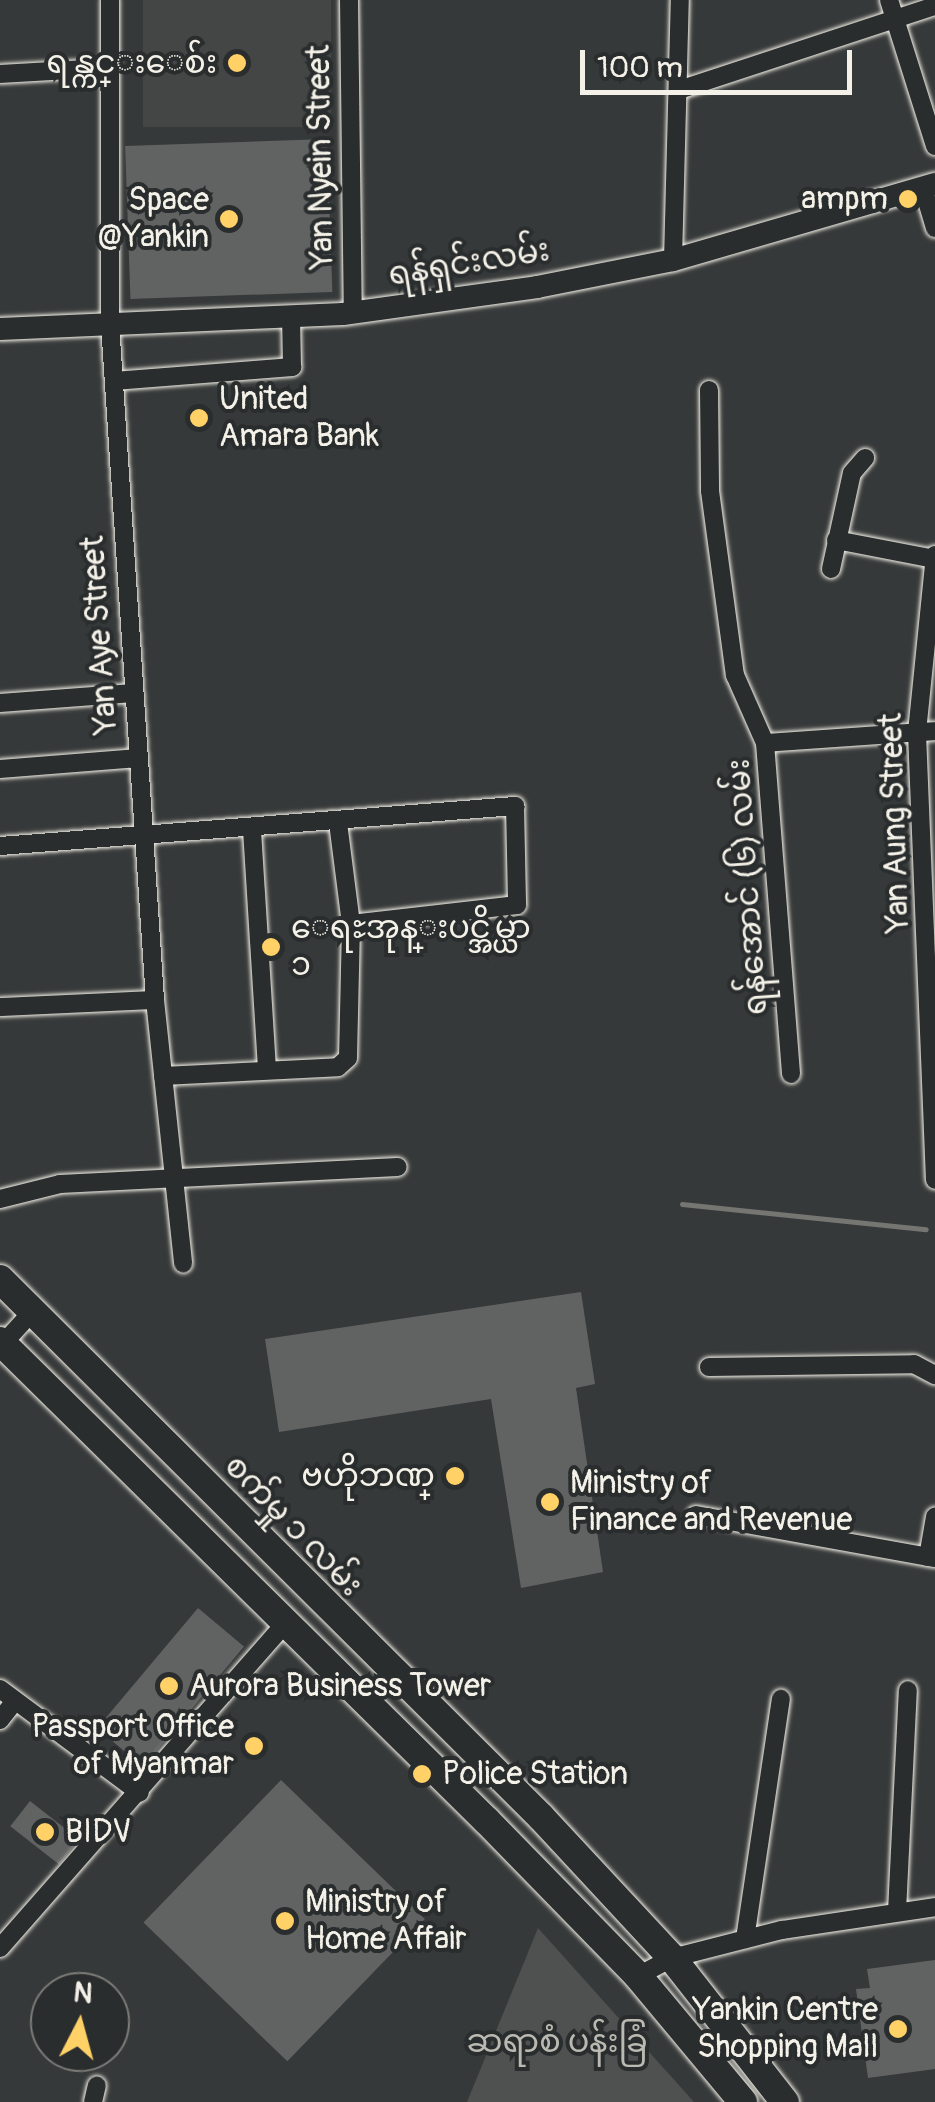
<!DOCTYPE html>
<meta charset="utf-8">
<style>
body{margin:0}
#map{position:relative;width:935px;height:2102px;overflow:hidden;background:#363939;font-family:Pangolin,"Noto Sans Myanmar",sans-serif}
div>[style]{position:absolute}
.built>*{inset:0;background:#434645;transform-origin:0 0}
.green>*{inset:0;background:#4e514f}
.stream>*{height:5px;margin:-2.5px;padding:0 2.5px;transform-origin:2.5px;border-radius:2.5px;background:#757572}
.building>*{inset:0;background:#616362;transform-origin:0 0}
.roads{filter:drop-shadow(0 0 2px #f4f1e8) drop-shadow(0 0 2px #f4f1e8)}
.street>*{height:18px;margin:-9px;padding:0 9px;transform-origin:9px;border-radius:9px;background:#2a2d2e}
.secondary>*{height:22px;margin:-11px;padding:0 11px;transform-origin:11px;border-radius:11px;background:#2a2d2e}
.primary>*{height:28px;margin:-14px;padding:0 14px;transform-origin:14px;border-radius:14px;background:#2a2d2e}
.dots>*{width:28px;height:28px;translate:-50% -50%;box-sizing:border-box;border:5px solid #2a2d2e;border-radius:50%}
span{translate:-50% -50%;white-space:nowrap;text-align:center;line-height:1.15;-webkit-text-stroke:8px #2a2d2e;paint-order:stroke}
.poi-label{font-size:32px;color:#f4f1e8}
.right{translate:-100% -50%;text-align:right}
.left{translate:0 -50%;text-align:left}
.street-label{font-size:32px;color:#f4f1e8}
.park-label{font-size:32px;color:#bab9b2}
.north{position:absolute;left:30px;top:1972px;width:100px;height:100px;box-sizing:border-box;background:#2a2d2e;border:2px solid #7b7b78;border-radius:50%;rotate:6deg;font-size:28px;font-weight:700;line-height:40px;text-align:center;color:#f4f1e8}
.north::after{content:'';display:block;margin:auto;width:35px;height:45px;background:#ffd166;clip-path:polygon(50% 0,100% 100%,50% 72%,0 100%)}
.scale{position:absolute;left:580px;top:50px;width:272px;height:45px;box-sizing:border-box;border:5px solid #f4f1e8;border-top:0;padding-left:12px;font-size:30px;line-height:35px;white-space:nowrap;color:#f4f1e8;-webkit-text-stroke:8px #2a2d2e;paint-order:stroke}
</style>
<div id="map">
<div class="built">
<div style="left:143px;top:0;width:188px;height:127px"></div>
</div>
<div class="green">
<div style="clip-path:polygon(538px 1928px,694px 2102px,467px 2102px)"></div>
</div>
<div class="stream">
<div style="left:682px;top:1204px;width:245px;rotate:5.9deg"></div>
</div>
<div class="building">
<div style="left:327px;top:139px;width:153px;height:202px;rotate:88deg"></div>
<div style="clip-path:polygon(581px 1292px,595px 1384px,576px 1388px,603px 1572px,521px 1588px,491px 1399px,279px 1432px,265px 1339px)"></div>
<div style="left:198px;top:1608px;width:60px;height:157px;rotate:40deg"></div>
<div style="left:281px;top:1780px;width:200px;height:198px;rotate:44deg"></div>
<div style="left:30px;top:1801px;width:62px;height:32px;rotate:38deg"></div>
<div style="clip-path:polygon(935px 1960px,935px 2069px,868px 2078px,856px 1989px,870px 1988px,867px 1969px)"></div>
</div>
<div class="roads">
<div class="street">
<div style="left:110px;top:0;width:324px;rotate:90deg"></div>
<div style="left:110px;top:324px;width:677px;rotate:86.19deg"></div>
<div style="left:155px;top:1000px;width:265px;rotate:83.9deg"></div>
<div style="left:349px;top:0;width:313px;rotate:89.3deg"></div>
<div style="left:889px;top:0;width:153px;rotate:72.5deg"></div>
<div style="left:0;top:74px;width:104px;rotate:-3.3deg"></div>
<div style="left:679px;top:90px;width:269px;rotate:-18.2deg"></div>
<div style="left:923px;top:188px;width:42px;rotate:73.3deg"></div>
<div style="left:673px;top:260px;width:260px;rotate:-88.5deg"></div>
<div style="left:114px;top:381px;width:179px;rotate:-4.5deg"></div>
<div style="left:292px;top:367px;width:50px;rotate:-91.1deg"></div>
<div style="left:709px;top:390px;width:101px;rotate:89.4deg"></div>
<div style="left:710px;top:491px;width:186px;rotate:82.3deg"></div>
<div style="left:735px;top:675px;width:74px;rotate:66.2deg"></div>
<div style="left:765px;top:743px;width:332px;rotate:85.5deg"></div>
<div style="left:836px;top:540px;width:101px;rotate:10.9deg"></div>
<div style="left:935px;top:555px;width:179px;rotate:95.8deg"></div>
<div style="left:917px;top:733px;width:447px;rotate:87.7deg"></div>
<div style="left:831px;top:569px;width:98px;rotate:-77.7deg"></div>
<div style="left:852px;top:473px;width:20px;rotate:-49deg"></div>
<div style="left:0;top:703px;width:134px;rotate:-4.3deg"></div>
<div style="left:765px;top:743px;width:170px;rotate:-4deg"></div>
<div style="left:0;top:769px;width:139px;rotate:-4.5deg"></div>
<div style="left:252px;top:830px;width:240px;rotate:86.4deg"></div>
<div style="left:0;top:846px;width:517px;rotate:-4.44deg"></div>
<div style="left:515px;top:806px;width:99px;rotate:88.8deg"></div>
<div style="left:517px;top:905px;width:167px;rotate:173.5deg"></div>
<div style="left:0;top:1007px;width:155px;rotate:-2.6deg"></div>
<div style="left:163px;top:1076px;width:175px;rotate:-2.9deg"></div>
<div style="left:338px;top:1067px;width:13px;rotate:-42deg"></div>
<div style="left:348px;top:1058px;width:134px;rotate:-88.7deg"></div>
<div style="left:351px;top:924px;width:103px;rotate:-97.3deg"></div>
<div style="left:0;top:1199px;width:62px;rotate:-14deg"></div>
<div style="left:60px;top:1184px;width:338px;rotate:-2.9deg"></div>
<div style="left:0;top:1347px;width:47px;rotate:-47.6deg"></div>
<div style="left:709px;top:1367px;width:205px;rotate:-0.8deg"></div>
<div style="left:914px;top:1364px;width:24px;rotate:28deg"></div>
<div style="left:696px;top:1515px;width:243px;rotate:10.2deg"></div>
<div style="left:928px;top:1557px;width:41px;rotate:-80.1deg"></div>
<div style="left:0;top:1689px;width:174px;rotate:36.6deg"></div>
<div style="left:0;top:1720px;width:23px;rotate:-52deg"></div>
<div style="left:897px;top:1912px;width:222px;rotate:-87.2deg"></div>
<div style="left:745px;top:1939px;width:243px;rotate:-81.5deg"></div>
<div style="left:0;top:1948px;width:432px;rotate:-48.7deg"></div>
<div style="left:638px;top:1976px;width:38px;rotate:-28deg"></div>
<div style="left:672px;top:1958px;width:114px;rotate:-14.3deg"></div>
<div style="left:782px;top:1930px;width:155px;rotate:-8.5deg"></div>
<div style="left:93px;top:2102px;width:17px;rotate:-77deg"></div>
</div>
<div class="secondary">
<div style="left:0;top:329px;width:343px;rotate:-2.5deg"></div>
<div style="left:343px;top:314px;width:196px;rotate:-7.9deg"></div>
<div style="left:537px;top:287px;width:139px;rotate:-11.2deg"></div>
<div style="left:673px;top:260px;width:273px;rotate:-16.2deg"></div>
</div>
<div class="primary">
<div style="left:0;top:1279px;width:763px;rotate:44.84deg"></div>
<div style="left:541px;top:1817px;width:192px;rotate:47.1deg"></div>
<div style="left:672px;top:1958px;width:183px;rotate:51.9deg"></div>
<div style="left:0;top:1341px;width:684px;rotate:44.59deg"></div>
<div style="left:487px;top:1821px;width:216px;rotate:45.7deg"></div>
<div style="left:638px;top:1976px;width:164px;rotate:50.2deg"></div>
</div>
</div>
<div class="dots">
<div style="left:237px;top:63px;background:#ffd166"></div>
<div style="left:908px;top:199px;background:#ffd166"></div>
<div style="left:229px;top:219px;background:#ffd166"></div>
<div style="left:199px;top:418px;background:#ffd166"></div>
<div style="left:271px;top:947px;background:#ffd166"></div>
<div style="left:455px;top:1476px;background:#ffd166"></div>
<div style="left:550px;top:1502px;background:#ffd166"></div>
<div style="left:169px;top:1686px;background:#ffd166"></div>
<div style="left:254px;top:1746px;background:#ffd166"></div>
<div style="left:422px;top:1774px;background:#ffd166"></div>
<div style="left:45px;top:1832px;background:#ffd166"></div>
<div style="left:285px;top:1921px;background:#ffd166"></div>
<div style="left:898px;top:2029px;background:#ffd166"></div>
</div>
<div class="poi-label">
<span class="right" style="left:217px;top:63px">ရန္ကင္းေစ်း</span>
<span class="right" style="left:888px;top:199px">ampm</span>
<span class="right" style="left:209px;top:219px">Space<br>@Yankin</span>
<span class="left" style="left:219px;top:418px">United<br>Amara Bank</span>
<span class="left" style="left:291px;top:947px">ေရႊအုန္းပင္အိမ္ယာ<br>၁</span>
<span class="right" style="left:435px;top:1476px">ဗဟိုဘဏ္</span>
<span class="left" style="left:570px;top:1502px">Ministry of<br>Finance and Revenue</span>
<span class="left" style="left:189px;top:1686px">Aurora Business Tower</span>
<span class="right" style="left:234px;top:1746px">Passport Office<br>of Myanmar</span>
<span class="left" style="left:442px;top:1774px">Police Station</span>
<span class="left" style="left:65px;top:1832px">BIDV</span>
<span class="left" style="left:305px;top:1921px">Ministry of<br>Home Affair</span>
<span class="right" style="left:878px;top:2029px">Yankin Centre<br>Shopping Mall</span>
</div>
<div class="street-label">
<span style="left:321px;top:157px;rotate:-91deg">Yan Nyein Street</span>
<span style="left:469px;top:263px;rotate:-9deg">ရန်ရှင်းလမ်း</span>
<span style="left:100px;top:635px;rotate:-94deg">Yan Aye Street</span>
<span style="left:895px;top:823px;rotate:-92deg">Yan Aung Street</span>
<span style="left:748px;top:887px;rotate:-94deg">ရန်အောင် (၆) လမ်း</span>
<span style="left:293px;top:1526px;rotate:46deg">စက်မှု ၁ လမ်း</span>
</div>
<div class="park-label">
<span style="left:557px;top:2042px">ဆရာစံ ပန်းခြံ</span>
</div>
<div class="north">N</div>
<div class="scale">100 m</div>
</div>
